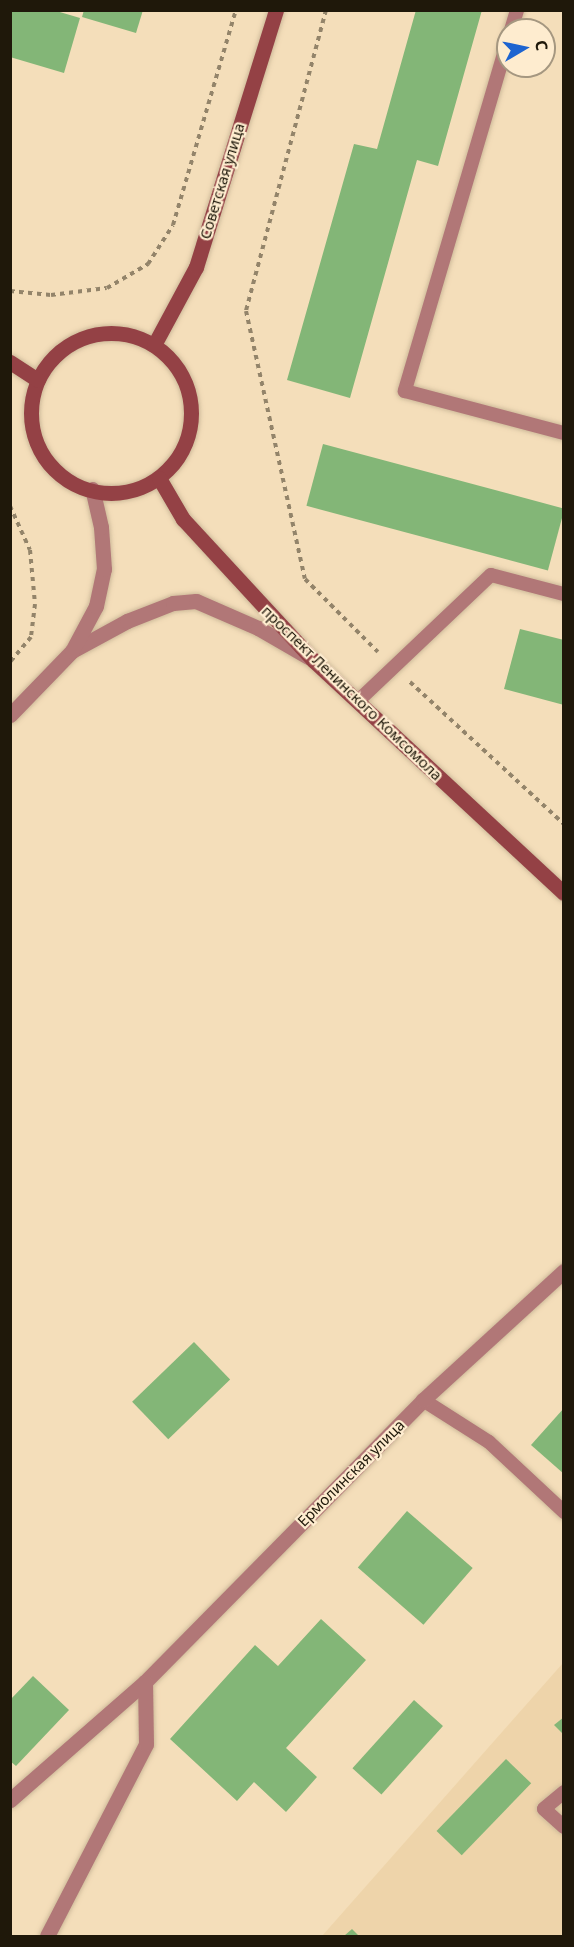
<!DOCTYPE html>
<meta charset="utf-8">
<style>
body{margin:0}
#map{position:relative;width:574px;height:1947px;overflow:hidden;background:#f4deba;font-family:"Noto Sans",sans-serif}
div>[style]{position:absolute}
.built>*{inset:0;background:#eed4aa}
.building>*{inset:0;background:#83b677;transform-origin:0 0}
.path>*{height:4px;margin-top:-2px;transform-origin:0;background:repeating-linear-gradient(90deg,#93846a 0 4.5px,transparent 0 9px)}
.roads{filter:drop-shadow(0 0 2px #ceba9a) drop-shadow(0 0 2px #ceba9a)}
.service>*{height:14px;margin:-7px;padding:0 7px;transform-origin:7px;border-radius:7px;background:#b17777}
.minor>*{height:15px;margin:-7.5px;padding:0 7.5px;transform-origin:7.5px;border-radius:7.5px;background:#b17777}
.tertiary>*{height:15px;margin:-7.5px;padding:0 7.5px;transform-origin:7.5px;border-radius:7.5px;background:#b17777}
.secondary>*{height:15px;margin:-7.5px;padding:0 7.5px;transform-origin:7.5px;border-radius:7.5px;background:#944145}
.secondary>.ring{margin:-7.5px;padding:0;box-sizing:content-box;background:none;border:15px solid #944145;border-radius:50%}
span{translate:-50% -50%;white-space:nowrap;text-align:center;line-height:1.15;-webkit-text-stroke:4.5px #feeccf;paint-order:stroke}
.street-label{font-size:15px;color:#1f180a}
.frame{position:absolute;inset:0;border:12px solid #1f180a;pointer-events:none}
.north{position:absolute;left:496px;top:18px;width:60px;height:60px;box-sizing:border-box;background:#feeccf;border:2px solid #a59780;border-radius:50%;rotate:81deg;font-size:16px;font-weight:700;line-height:24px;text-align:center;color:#1f180a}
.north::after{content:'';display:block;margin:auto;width:21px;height:27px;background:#1e64d0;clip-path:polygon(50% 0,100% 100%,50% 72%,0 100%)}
</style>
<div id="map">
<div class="built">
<div style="clip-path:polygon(563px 1663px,563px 1936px,322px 1936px)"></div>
</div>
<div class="building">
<div style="clip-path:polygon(10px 10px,53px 10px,80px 18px,64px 73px,10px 57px)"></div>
<div style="clip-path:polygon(84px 10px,143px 10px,136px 33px,82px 17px)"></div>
<div style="clip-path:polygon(416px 10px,482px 10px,438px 166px,417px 160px,350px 398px,287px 380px,354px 144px,377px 149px)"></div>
<div style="left:323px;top:444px;width:250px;height:64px;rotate:15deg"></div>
<div style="clip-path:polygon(520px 629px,564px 640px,564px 705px,504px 689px)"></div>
<div style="left:194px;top:1342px;width:52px;height:86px;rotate:46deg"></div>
<div style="clip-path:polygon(564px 1408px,564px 1474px,531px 1445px)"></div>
<div style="left:407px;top:1511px;width:87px;height:75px;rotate:41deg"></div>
<div style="clip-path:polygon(321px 1619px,366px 1660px,286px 1748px,317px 1777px,286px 1812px,254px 1782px,237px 1801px,170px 1739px,255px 1645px,278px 1666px)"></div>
<div style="clip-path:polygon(33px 1676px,69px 1710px,16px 1766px,10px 1761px,10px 1700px)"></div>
<div style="left:414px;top:1700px;width:39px;height:92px;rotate:42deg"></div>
<div style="clip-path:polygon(564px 1717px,564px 1735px,554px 1725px)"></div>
<div style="left:506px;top:1759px;width:35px;height:100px;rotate:44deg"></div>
<div style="clip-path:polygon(352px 1929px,359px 1936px,344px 1936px)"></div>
</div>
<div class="path">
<div style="left:326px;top:10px;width:311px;rotate:104.9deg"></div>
<div style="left:246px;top:311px;width:274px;rotate:77.6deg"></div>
<div style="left:305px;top:579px;width:103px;rotate:45deg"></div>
<div style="left:10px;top:291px;width:41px;rotate:5.6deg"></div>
<div style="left:51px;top:295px;width:56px;rotate:-7.1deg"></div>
<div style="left:107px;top:288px;width:48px;rotate:-30.3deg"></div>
<div style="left:148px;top:264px;width:46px;rotate:-57.3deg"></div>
<div style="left:173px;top:225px;width:224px;rotate:-73.7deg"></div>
<div style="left:10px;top:506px;width:48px;rotate:65.6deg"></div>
<div style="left:30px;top:550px;width:54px;rotate:84.7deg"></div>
<div style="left:35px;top:604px;width:33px;rotate:97deg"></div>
<div style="left:31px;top:637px;width:33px;rotate:130deg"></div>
<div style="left:410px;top:682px;width:209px;rotate:42.7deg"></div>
</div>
<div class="roads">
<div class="service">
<div style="left:511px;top:30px;width:21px;rotate:-73deg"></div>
<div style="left:508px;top:40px;width:366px;rotate:106.4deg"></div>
<div style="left:405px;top:391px;width:164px;rotate:14.8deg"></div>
<div style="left:358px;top:701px;width:183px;rotate:-43.5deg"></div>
<div style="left:491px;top:575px;width:75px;rotate:14.6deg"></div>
<div style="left:423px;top:1400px;width:78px;rotate:32.5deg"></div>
<div style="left:489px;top:1442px;width:103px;rotate:43deg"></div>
<div style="left:564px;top:1792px;width:26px;rotate:140deg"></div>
<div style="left:544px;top:1809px;width:27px;rotate:42deg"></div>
</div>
<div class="minor">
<div style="left:10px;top:1800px;width:179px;rotate:-41.2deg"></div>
<div style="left:145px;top:1682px;width:396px;rotate:-45.4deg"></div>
<div style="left:423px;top:1400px;width:191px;rotate:-42.5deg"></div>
<div style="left:47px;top:1936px;width:216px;rotate:-62.7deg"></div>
<div style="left:146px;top:1744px;width:62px;rotate:-90.9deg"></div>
</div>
<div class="tertiary">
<div style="left:72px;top:651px;width:63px;rotate:-28.6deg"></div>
<div style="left:127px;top:621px;width:49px;rotate:-21.4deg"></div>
<div style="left:173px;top:603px;width:23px;rotate:-5deg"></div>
<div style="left:196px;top:601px;width:68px;rotate:23.5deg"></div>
<div style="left:258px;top:628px;width:58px;rotate:30.1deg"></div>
<div style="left:10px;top:715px;width:89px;rotate:-45.9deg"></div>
<div style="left:72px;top:651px;width:51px;rotate:-61.9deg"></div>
<div style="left:96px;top:606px;width:38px;rotate:-78deg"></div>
<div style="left:104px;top:569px;width:42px;rotate:-94.1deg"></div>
<div style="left:101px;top:527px;width:39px;rotate:-103deg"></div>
</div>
<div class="secondary">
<div class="ring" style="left:31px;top:333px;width:145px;height:145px"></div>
<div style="left:154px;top:345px;width:89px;rotate:-61.7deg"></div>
<div style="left:196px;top:267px;width:269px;rotate:-72.7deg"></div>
<div style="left:10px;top:362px;width:33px;rotate:33deg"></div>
<div style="left:159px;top:478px;width:48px;rotate:59.7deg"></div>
<div style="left:183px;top:519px;width:192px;rotate:47.3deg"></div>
<div style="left:313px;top:660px;width:342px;rotate:42.9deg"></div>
</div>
</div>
<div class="street-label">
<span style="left:222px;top:181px;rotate:-73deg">Советская улица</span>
<span style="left:352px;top:693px;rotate:44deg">проспект Ленинского Комсомола</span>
<span style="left:351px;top:1473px;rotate:-45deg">Ермолинская улица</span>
</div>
<div class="frame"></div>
<div class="north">С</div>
</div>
